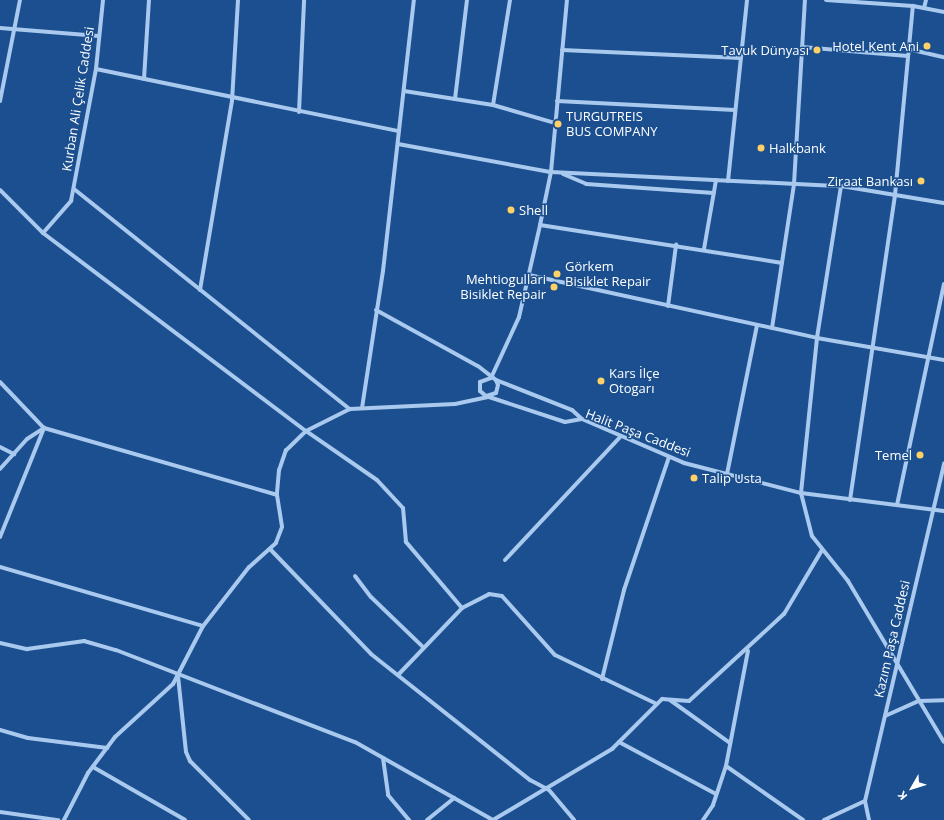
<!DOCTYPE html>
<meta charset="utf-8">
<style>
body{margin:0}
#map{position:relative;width:944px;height:820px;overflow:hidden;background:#1b4f8f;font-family:"Open Sans",sans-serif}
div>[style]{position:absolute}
.street>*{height:4px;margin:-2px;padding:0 2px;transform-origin:2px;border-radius:2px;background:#a9c9ee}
.dots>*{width:11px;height:11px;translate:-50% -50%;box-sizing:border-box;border:2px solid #1b4f8f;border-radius:50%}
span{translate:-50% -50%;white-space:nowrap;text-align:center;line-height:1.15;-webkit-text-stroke:3px #1b4f8f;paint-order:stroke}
.poi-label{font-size:13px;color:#fff}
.right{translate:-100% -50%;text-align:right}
.left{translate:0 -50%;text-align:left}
.street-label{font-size:13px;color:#fff}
.north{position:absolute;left:892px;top:768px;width:40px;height:40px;-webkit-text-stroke:3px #1b4f8f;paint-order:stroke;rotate:231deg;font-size:11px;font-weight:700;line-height:16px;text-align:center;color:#fff}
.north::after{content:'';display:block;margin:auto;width:14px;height:18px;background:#fff;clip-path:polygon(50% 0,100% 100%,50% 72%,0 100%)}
</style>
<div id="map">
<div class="street">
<i style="left:826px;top:0;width:87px;rotate:3.9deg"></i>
<i style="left:913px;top:6px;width:32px;rotate:11deg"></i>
<i style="left:924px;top:8px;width:8px;rotate:-76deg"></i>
<i style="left:0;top:28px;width:99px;rotate:4.6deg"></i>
<i style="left:802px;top:47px;width:106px;rotate:4.9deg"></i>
<i style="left:908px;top:49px;width:37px;rotate:13deg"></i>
<i style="left:562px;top:50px;width:179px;rotate:2.6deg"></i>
<i style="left:96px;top:69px;width:309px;rotate:11.6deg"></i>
<i style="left:144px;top:79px;width:79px;rotate:-86.4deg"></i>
<i style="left:404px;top:91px;width:90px;rotate:8.9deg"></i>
<i style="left:493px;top:105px;width:65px;rotate:16.2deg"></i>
<i style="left:455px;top:99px;width:100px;rotate:-83.1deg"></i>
<i style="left:0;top:101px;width:103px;rotate:-78.8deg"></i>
<i style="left:557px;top:101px;width:178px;rotate:2.9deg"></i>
<i style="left:493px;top:105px;width:106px;rotate:-80.8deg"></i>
<i style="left:299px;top:112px;width:112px;rotate:-87.4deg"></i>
<i style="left:398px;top:144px;width:156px;rotate:10.4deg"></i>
<i style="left:551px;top:172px;width:290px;rotate:2.8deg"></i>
<i style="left:841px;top:186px;width:104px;rotate:9.4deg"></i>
<i style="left:563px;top:174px;width:25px;rotate:23deg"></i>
<i style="left:586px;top:184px;width:128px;rotate:4deg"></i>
<i style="left:728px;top:181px;width:182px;rotate:-84deg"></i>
<i style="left:841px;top:186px;width:154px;rotate:99deg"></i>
<i style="left:817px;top:338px;width:156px;rotate:95.9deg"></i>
<i style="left:801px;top:493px;width:44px;rotate:75.7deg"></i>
<i style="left:812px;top:536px;width:58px;rotate:51.3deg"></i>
<i style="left:848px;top:581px;width:187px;rotate:59.2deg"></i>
<i style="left:74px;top:189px;width:353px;rotate:38.6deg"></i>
<i style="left:0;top:190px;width:61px;rotate:45deg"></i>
<i style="left:43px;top:233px;width:329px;rotate:37deg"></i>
<i style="left:306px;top:431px;width:28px;rotate:136deg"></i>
<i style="left:286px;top:450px;width:21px;rotate:109deg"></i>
<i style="left:279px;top:470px;width:25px;rotate:95deg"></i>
<i style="left:277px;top:495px;width:32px;rotate:81deg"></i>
<i style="left:282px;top:527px;width:17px;rotate:111deg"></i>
<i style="left:276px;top:543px;width:36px;rotate:138deg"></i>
<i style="left:249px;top:567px;width:75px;rotate:127.9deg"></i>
<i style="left:203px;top:626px;width:65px;rotate:117.3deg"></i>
<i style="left:173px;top:684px;width:79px;rotate:137.6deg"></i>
<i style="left:115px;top:737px;width:45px;rotate:126.9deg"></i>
<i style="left:88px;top:773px;width:53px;rotate:117.1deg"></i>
<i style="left:540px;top:225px;width:245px;rotate:8.9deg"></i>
<i style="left:43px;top:233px;width:43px;rotate:-48.8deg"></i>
<i style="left:71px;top:201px;width:134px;rotate:-79.3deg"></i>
<i style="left:96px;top:69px;width:69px;rotate:-84.2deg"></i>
<i style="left:704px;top:249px;width:70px;rotate:-80.1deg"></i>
<i style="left:529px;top:275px;width:295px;rotate:12.3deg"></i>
<i style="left:817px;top:338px;width:129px;rotate:9.8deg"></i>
<i style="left:200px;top:290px;width:192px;rotate:-80.4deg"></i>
<i style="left:232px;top:101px;width:101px;rotate:-86.6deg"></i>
<i style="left:668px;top:306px;width:62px;rotate:-82.5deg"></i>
<i style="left:376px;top:310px;width:116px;rotate:28.8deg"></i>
<i style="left:478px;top:366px;width:23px;rotate:38deg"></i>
<i style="left:496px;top:380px;width:5px;rotate:68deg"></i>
<i style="left:498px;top:385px;width:8px;rotate:104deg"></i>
<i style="left:496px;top:393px;width:10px;rotate:163deg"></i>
<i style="left:486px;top:396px;width:8px;rotate:-140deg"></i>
<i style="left:480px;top:391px;width:9px;rotate:-90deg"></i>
<i style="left:480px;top:382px;width:12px;rotate:-20deg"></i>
<i style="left:772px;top:328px;width:146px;rotate:-81.3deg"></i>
<i style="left:794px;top:184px;width:184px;rotate:-86.6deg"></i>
<i style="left:491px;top:378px;width:67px;rotate:-65.3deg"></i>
<i style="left:519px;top:317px;width:94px;rotate:-77.1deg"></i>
<i style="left:540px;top:225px;width:54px;rotate:-78.3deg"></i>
<i style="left:551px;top:172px;width:173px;rotate:-84.7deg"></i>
<i style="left:496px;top:380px;width:82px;rotate:21.5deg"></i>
<i style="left:572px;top:410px;width:13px;rotate:42deg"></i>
<i style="left:0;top:382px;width:64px;rotate:46.3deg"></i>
<i style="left:44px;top:428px;width:242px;rotate:16deg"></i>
<i style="left:362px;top:408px;width:139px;rotate:-81.3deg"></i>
<i style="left:383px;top:271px;width:273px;rotate:-83.5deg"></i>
<i style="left:0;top:447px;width:16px;rotate:27deg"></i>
<i style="left:0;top:469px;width:40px;rotate:-48deg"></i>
<i style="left:27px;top:439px;width:20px;rotate:-33deg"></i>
<i style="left:727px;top:474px;width:152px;rotate:-78.6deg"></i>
<i style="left:850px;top:500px;width:308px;rotate:-81.6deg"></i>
<i style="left:895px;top:195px;width:190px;rotate:-84.6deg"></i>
<i style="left:897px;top:505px;width:226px;rotate:-78deg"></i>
<i style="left:0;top:537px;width:118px;rotate:-68deg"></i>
<i style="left:270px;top:549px;width:146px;rotate:46.1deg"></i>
<i style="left:371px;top:654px;width:203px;rotate:38.4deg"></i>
<i style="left:530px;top:780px;width:21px;rotate:28deg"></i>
<i style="left:549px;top:790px;width:39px;rotate:50deg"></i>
<i style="left:505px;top:560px;width:168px;rotate:-46.9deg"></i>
<i style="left:0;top:567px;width:211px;rotate:16.2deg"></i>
<i style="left:355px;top:576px;width:26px;rotate:53deg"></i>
<i style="left:371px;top:597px;width:72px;rotate:43.9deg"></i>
<i style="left:462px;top:608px;width:87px;rotate:-130.3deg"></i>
<i style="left:406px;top:542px;width:34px;rotate:-95deg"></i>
<i style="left:403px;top:508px;width:38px;rotate:-133deg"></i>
<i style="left:377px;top:480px;width:86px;rotate:-145.4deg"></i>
<i style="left:306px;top:431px;width:49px;rotate:-26.6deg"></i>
<i style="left:350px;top:409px;width:105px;rotate:-2.7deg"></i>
<i style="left:455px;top:404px;width:35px;rotate:-12deg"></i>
<i style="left:489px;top:397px;width:80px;rotate:18.2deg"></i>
<i style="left:565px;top:422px;width:17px;rotate:-10deg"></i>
<i style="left:582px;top:419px;width:111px;rotate:23.3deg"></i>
<i style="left:684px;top:463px;width:121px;rotate:14.4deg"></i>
<i style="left:801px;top:493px;width:144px;rotate:7.2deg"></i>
<i style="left:0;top:643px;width:28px;rotate:13deg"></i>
<i style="left:27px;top:649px;width:58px;rotate:-8deg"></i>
<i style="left:84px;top:641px;width:33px;rotate:16deg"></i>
<i style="left:116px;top:650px;width:256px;rotate:21.1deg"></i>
<i style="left:355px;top:742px;width:159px;rotate:29.5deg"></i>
<i style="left:493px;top:820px;width:139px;rotate:-30.8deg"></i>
<i style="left:612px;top:749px;width:71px;rotate:-45deg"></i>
<i style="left:662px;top:699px;width:27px;rotate:4deg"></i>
<i style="left:689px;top:701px;width:129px;rotate:-42.5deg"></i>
<i style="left:784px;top:614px;width:74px;rotate:-59.3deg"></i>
<i style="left:398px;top:675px;width:93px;rotate:-46.3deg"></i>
<i style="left:462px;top:608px;width:30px;rotate:-27deg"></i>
<i style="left:489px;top:594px;width:13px;rotate:9deg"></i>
<i style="left:502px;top:596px;width:79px;rotate:48.1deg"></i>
<i style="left:555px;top:655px;width:113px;rotate:25.7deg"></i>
<i style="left:178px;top:676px;width:76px;rotate:84deg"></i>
<i style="left:186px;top:752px;width:10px;rotate:66deg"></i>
<i style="left:190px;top:761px;width:83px;rotate:45deg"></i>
<i style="left:602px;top:679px;width:92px;rotate:-76.1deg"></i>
<i style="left:624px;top:590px;width:140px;rotate:-71.3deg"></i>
<i style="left:670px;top:700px;width:74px;rotate:35.6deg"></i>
<i style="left:885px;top:716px;width:37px;rotate:-24deg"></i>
<i style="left:919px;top:701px;width:25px;rotate:-2deg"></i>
<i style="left:0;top:730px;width:29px;rotate:16deg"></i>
<i style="left:28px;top:738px;width:80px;rotate:7.2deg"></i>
<i style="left:619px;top:742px;width:110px;rotate:28.2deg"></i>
<i style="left:383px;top:758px;width:37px;rotate:82deg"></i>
<i style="left:388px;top:795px;width:33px;rotate:50deg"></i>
<i style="left:726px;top:766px;width:94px;rotate:35deg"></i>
<i style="left:93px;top:767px;width:106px;rotate:29.9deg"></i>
<i style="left:0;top:812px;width:59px;rotate:7.9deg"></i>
<i style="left:427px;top:820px;width:35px;rotate:-39deg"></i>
<i style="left:703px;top:820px;width:18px;rotate:-56deg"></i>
<i style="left:713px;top:805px;width:41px;rotate:-71.6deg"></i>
<i style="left:726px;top:766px;width:117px;rotate:-79.2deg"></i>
<i style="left:824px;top:820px;width:45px;rotate:-24.9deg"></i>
<i style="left:869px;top:820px;width:19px;rotate:-102deg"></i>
<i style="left:865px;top:801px;width:347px;rotate:-76.8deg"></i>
</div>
<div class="dots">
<i style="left:927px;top:46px;background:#ffd166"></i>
<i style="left:817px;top:50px;background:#ffd166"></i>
<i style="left:558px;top:124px;background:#ffd166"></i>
<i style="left:761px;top:148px;background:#ffd166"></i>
<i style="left:921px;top:181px;background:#ffd166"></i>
<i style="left:511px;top:210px;background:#ffd166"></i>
<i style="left:557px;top:274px;background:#ffd166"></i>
<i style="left:554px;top:287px;background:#ffd166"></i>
<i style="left:601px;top:381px;background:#ffd166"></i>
<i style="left:920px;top:455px;background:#ffd166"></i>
<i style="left:694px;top:478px;background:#ffd166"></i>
</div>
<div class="poi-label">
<span class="right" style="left:919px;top:46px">Hotel Kent Ani</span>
<span class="right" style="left:809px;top:50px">Tavuk Dünyası</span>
<span class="left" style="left:566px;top:124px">TURGUTREIS<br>BUS COMPANY</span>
<span class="left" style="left:769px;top:148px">Halkbank</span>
<span class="right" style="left:913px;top:181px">Ziraat Bankası</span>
<span class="left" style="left:519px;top:210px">Shell</span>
<span class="left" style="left:565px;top:274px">Görkem<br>Bisiklet Repair</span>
<span class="right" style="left:546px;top:287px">Mehtiogullari<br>Bisiklet Repair</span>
<span class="left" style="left:609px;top:381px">Kars İlçe<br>Otogarı</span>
<span class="right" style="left:912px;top:455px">Temel</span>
<span class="left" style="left:702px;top:478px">Talip Usta</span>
</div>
<div class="street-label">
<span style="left:78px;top:99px;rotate:-81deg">Kurban Ali Çelik Caddesi</span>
<span style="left:638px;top:433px;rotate:21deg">Halit Paşa Caddesi</span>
<span style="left:892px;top:639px;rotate:-77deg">Kazım Paşa Caddesi</span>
</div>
<div class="north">K</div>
</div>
